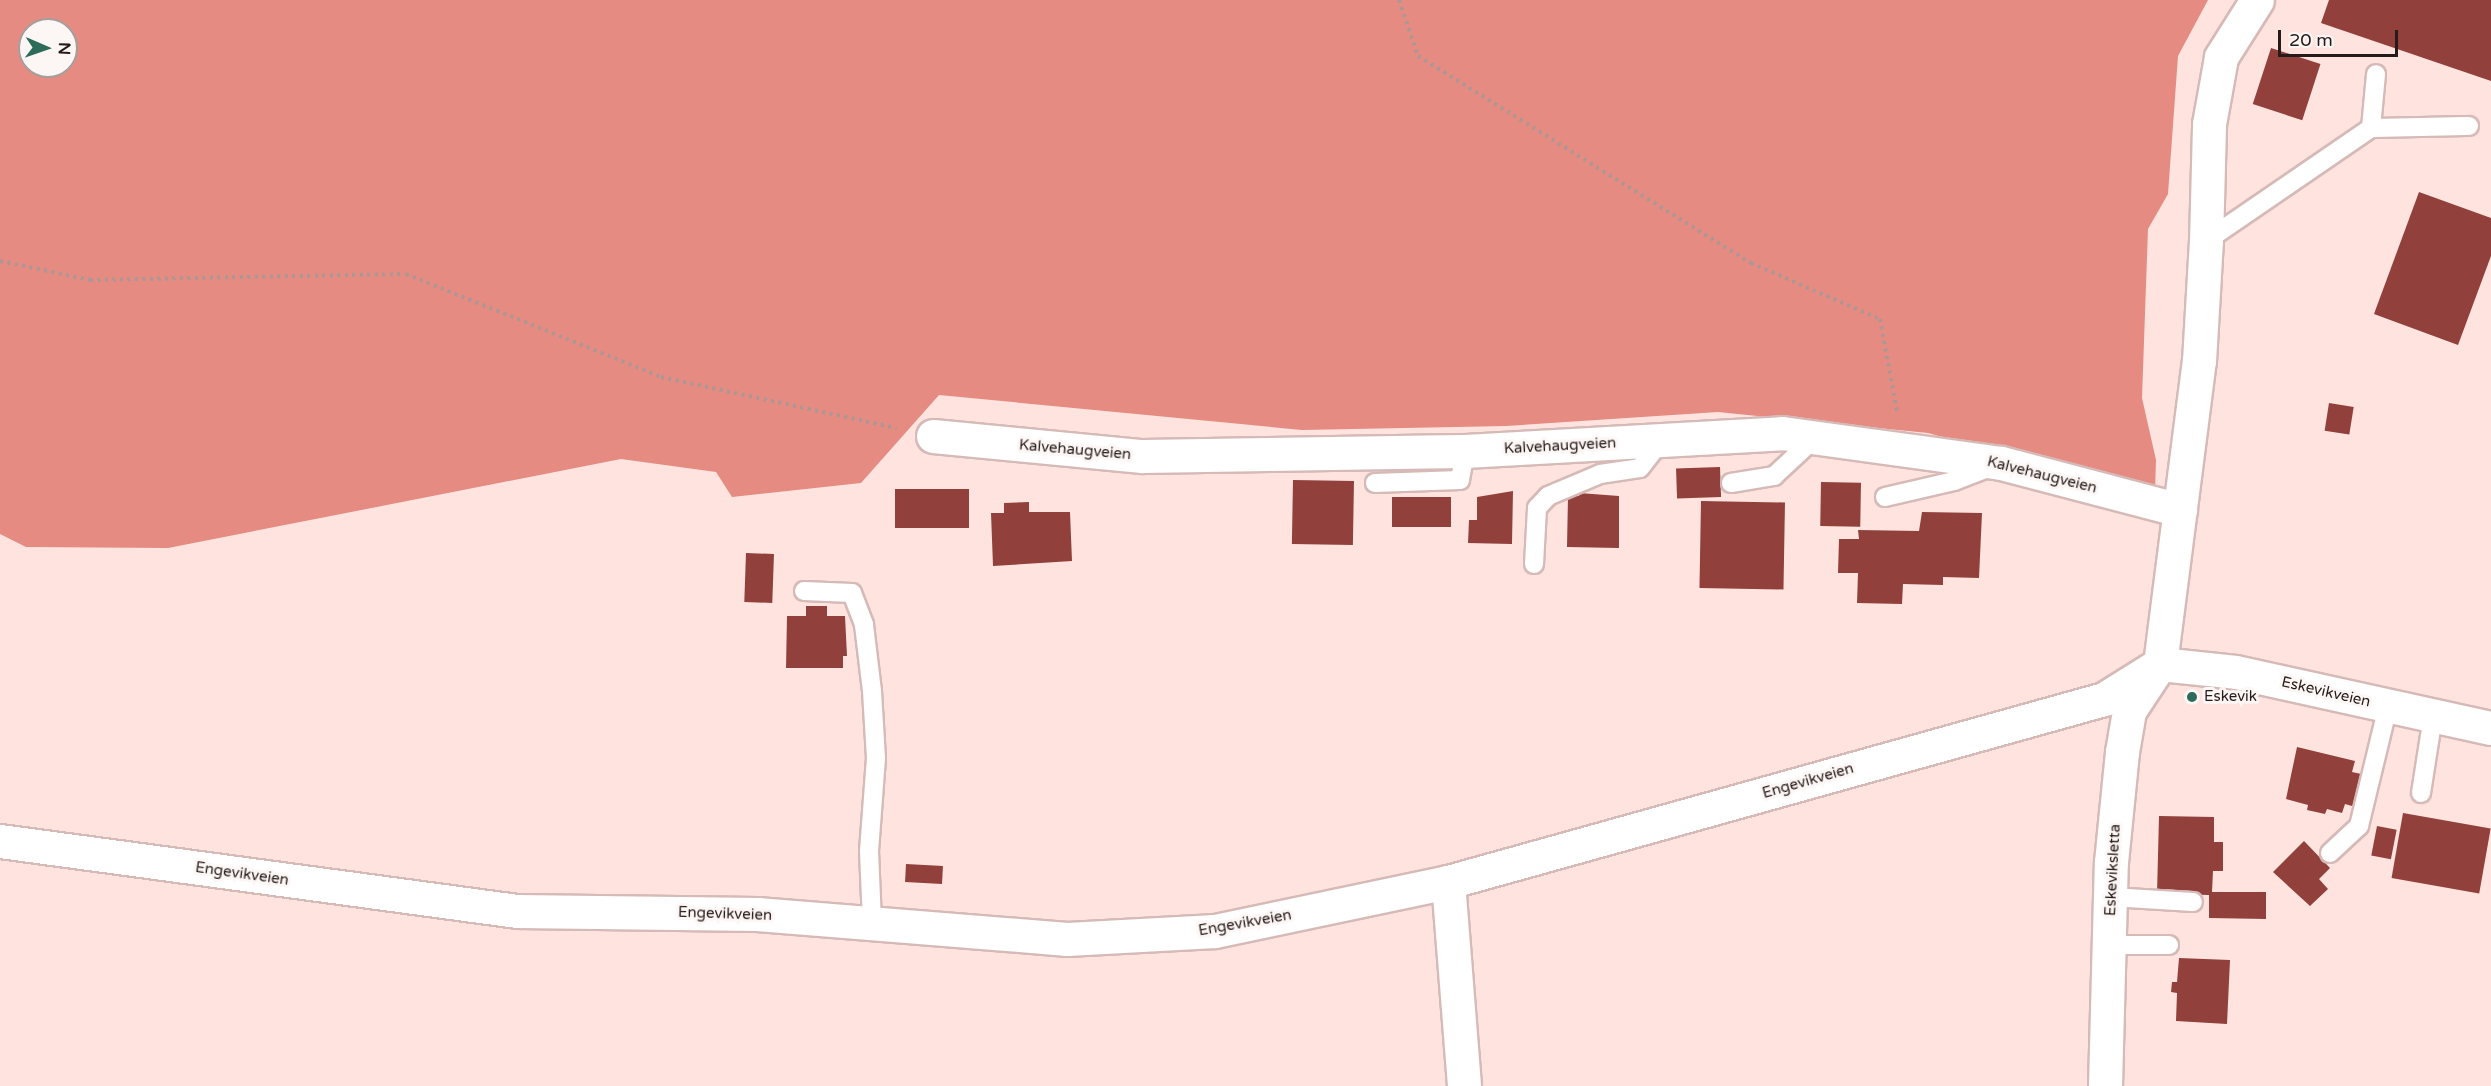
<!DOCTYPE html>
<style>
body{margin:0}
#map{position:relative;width:2491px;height:1086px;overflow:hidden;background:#ffe3df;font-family:"Varela Round",sans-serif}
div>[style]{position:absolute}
.forest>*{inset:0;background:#e58b82}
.building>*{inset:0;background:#91403b;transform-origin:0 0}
.path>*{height:4px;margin-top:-2px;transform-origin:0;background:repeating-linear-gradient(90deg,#ac9794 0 3px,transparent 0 7.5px)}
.roads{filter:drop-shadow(2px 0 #d5bab7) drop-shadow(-2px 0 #d5bab7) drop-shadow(0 2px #d5bab7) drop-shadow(0 -2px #d5bab7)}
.lane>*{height:18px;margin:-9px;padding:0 9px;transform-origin:9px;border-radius:9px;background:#fff}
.street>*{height:33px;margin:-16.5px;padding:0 16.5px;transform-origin:16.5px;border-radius:16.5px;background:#fff}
.dots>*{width:16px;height:16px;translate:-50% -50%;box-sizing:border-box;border:3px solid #fcf6f5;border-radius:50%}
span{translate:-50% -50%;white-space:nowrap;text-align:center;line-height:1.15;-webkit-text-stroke:6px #fcf6f5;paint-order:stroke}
.street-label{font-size:15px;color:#251b1a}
.poi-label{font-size:15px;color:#251b1a}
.left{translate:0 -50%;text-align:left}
.north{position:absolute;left:18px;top:18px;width:60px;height:60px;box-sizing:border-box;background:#fcf6f5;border:2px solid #a69e9d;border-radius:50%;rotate:92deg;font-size:16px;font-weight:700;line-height:24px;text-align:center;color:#251b1a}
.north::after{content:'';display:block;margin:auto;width:21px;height:27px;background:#2d6c59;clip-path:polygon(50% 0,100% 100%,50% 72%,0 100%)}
.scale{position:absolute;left:2278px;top:30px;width:120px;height:27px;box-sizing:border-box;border:3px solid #251b1a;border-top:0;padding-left:8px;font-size:18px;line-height:21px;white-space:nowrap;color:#251b1a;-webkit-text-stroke:4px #fcf6f5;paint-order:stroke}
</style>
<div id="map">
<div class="forest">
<i style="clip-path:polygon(evenodd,0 0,2208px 0,2178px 56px,2168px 194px,2148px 229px,2142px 398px,2156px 460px,2155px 491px,2035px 463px,1928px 433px,1718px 412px,1506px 426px,1302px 430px,939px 395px,861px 483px,732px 497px,716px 472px,621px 459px,168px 548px,26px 547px,0 534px,0 0,30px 30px,66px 30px,66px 66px,30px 66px,30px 30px)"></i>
</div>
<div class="building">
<i style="clip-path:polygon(2329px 0,2491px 0,2491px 81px,2321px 23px)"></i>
<i style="left:2271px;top:48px;width:52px;height:59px;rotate:18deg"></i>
<i style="clip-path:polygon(2419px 192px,2491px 218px,2491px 256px,2458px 345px,2374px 314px)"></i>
<i style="left:2329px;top:403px;width:25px;height:28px;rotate:9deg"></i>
<i style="left:1720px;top:467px;width:30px;height:44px;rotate:88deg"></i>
<i style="left:1293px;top:480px;width:61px;height:64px;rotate:1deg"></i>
<i style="left:1821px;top:482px;width:40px;height:44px;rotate:1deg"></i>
<i style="left:969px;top:489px;width:39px;height:74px;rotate:90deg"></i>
<i style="clip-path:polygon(1513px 491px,1512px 544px,1468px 543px,1469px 520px,1477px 520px,1477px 497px)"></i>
<i style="clip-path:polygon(1579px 493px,1619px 496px,1619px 548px,1567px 547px,1568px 496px,1579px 496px)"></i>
<i style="left:1392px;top:497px;width:59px;height:30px"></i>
<i style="left:1701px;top:501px;width:84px;height:87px;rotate:1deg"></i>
<i style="clip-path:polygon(1029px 502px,1029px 512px,1070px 512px,1072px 561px,993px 566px,991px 513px,1004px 513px,1004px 503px)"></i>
<i style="clip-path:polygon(1922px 512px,1982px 513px,1979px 578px,1943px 577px,1943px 585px,1903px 584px,1902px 604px,1857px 603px,1858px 573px,1838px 573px,1839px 539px,1859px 539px,1858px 530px,1919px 531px)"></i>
<i style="left:746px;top:553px;width:28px;height:49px;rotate:2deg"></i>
<i style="clip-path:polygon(806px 606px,827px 606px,827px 616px,845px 616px,847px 656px,843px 656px,843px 668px,786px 668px,787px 616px,806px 616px)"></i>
<i style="clip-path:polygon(2297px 747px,2355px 761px,2352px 772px,2366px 775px,2359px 808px,2345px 804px,2342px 813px,2327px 809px,2325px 814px,2307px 810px,2308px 805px,2286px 799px)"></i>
<i style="left:2403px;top:813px;width:89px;height:66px;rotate:10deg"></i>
<i style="clip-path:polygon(2159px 816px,2214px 817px,2214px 842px,2223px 842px,2223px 871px,2213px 871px,2212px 892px,2266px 892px,2266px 919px,2209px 918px,2209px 895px,2157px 894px)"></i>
<i style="left:2377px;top:826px;width:20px;height:30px;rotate:11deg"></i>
<i style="clip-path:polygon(2304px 841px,2330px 868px,2319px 879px,2328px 889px,2310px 906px,2273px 872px)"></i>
<i style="left:906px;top:864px;width:37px;height:18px;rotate:3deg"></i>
<i style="clip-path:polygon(2179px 958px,2230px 960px,2227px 1024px,2176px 1021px,2177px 993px,2171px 992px,2172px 982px,2177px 982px)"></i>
</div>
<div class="path">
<i style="left:1399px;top:0;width:59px;rotate:71.3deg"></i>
<i style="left:1418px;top:56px;width:392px;rotate:31.9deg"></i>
<i style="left:1751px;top:263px;width:141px;rotate:23.5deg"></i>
<i style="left:1880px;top:319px;width:95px;rotate:79.6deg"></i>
<i style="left:0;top:261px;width:92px;rotate:11.9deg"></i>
<i style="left:90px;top:280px;width:316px;rotate:-1.1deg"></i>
<i style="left:406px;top:274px;width:275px;rotate:22deg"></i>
<i style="left:661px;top:377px;width:241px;rotate:12.2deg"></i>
</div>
<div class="roads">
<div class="lane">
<i style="left:2371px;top:128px;width:98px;rotate:-1.2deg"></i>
<i style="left:2206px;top:241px;width:200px;rotate:-34.4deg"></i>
<i style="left:2371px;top:128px;width:54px;rotate:-84.7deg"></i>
<i style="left:1375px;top:483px;width:85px;rotate:-2deg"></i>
<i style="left:1460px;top:480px;width:29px;rotate:-80deg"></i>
<i style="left:1731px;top:483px;width:44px;rotate:-9.2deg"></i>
<i style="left:1774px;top:476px;width:57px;rotate:-42.9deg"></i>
<i style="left:1885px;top:497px;width:71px;rotate:-13.1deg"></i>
<i style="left:1954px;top:481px;width:40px;rotate:-21deg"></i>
<i style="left:1534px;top:564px;width:56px;rotate:-86.9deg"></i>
<i style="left:1537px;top:508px;width:16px;rotate:-47deg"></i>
<i style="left:1548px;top:496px;width:56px;rotate:-22.9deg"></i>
<i style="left:1600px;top:474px;width:40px;rotate:-8.5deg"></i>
<i style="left:1640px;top:468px;width:33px;rotate:-52deg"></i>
<i style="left:804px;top:591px;width:48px;rotate:2.4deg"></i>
<i style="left:852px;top:593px;width:34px;rotate:69deg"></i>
<i style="left:864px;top:625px;width:66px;rotate:83.1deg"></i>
<i style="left:872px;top:691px;width:67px;rotate:86.6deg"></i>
<i style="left:876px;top:758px;width:93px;rotate:94.3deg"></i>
<i style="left:869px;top:851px;width:72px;rotate:87.6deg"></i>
<i style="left:2421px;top:793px;width:78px;rotate:-81.1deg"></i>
<i style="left:2330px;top:853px;width:40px;rotate:-43deg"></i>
<i style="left:2359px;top:826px;width:123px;rotate:-76.4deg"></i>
<i style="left:2111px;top:897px;width:82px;rotate:3.5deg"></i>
<i style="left:2109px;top:945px;width:60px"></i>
</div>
<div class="street">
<i style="left:933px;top:436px;width:210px;rotate:5.5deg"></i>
<i style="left:1142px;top:456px;width:323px;rotate:-0.9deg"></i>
<i style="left:1465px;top:451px;width:318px;rotate:-3.2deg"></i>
<i style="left:1782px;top:433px;width:221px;rotate:7.8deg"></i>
<i style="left:2001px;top:463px;width:185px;rotate:14.7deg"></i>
<i style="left:2160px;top:664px;width:76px;rotate:6deg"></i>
<i style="left:2236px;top:672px;width:261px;rotate:12.4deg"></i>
<i style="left:0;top:841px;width:522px;rotate:7.71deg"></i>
<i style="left:517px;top:911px;width:240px;rotate:0.7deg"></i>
<i style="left:757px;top:914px;width:311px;rotate:4.6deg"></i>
<i style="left:1067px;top:939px;width:148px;rotate:-3.1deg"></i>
<i style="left:1215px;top:931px;width:238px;rotate:-11.9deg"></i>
<i style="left:1448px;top:882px;width:681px;rotate:-15.59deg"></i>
<i style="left:2104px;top:699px;width:66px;rotate:-32deg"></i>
<i style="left:1448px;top:882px;width:205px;rotate:85.5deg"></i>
<i style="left:2105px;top:1086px;width:224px;rotate:-88.5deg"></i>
<i style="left:2111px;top:862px;width:111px;rotate:-84.3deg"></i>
<i style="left:2122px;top:752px;width:42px;rotate:-80.3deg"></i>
<i style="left:2129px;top:711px;width:56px;rotate:-56.6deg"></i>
<i style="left:2160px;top:664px;width:305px;rotate:-82.7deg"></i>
<i style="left:2199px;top:361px;width:120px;rotate:-86.7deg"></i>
<i style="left:2206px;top:241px;width:117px;rotate:-88.5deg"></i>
<i style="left:2209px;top:124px;width:68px;rotate:-79.8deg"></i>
<i style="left:2221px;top:57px;width:67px;rotate:-57.7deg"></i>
</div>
</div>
<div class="dots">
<i style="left:2192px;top:697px;background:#2d6c59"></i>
</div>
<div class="street-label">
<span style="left:1560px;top:446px;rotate:-3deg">Kalvehaugveien</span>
<span style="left:1075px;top:450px;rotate:5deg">Kalvehaugveien</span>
<span style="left:2042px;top:475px;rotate:14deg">Kalvehaugveien</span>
<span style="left:2326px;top:692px;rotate:13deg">Eskevikveien</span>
<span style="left:1808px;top:781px;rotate:-16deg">Engevikveien</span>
<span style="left:2113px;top:870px;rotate:-87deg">Eskeviksletta</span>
<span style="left:242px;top:874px;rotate:8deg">Engevikveien</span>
<span style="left:725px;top:914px;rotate:2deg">Engevikveien</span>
<span style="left:1245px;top:923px;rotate:-10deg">Engevikveien</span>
</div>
<div class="poi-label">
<span class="left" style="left:2204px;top:697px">Eskevik</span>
</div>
<div class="north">N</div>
<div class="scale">20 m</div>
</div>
